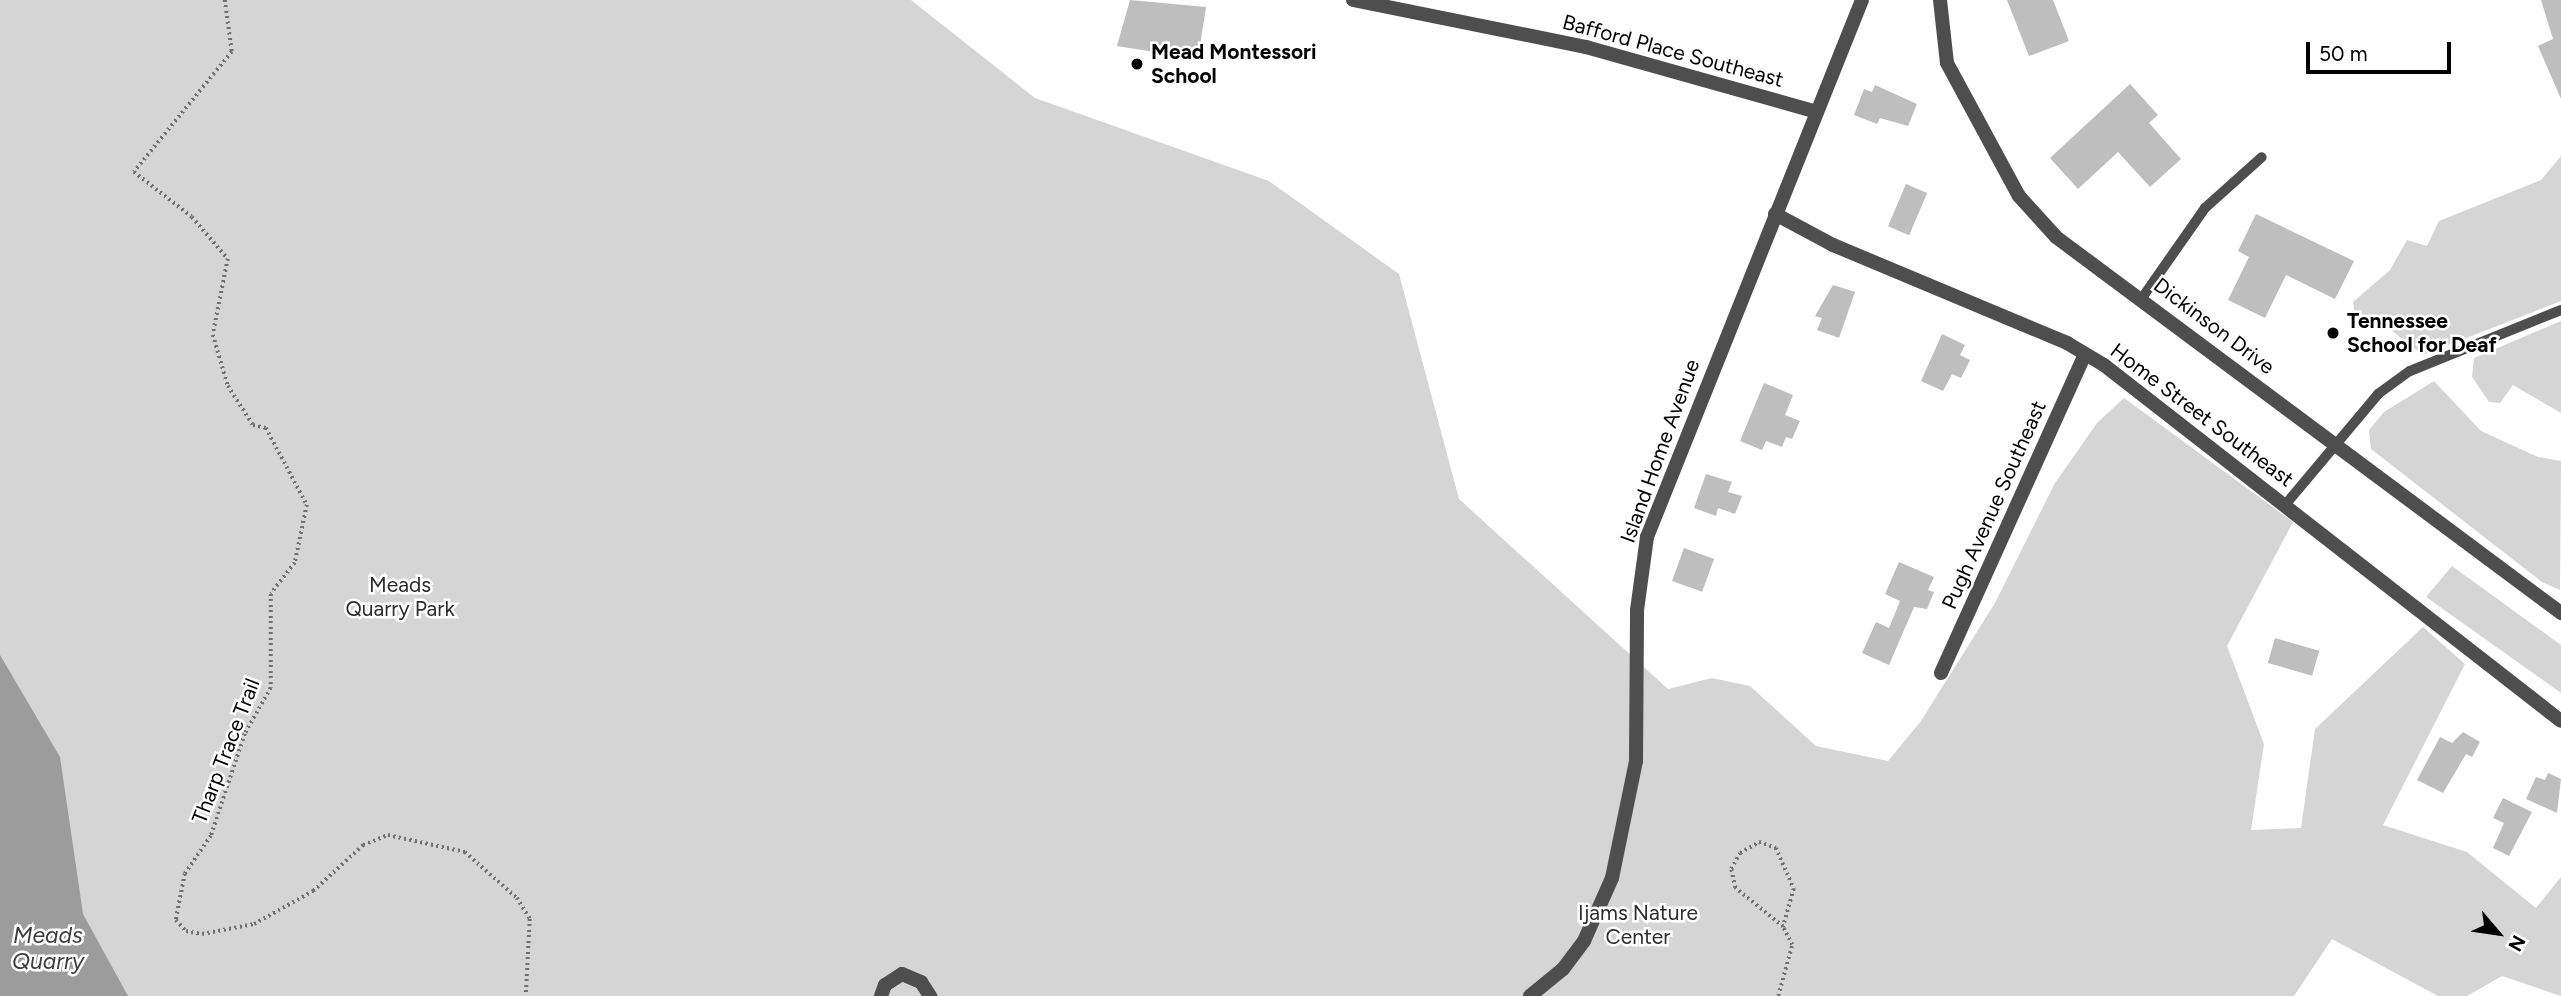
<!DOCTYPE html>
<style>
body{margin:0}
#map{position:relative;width:2561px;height:996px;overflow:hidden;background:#fff;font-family:Figtree,sans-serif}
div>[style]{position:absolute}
.green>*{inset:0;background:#d5d5d5}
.water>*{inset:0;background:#9c9c9c}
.building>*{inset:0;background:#bebebe;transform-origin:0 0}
.path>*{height:3.5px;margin-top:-1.75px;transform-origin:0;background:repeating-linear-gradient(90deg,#707070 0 2px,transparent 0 5.5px)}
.service>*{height:10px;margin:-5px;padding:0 5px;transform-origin:5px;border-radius:5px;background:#4e4e4e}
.minor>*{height:14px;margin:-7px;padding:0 7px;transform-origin:7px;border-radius:7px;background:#4e4e4e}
.tertiary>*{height:14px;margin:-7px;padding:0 7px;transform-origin:7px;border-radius:7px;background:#4e4e4e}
.dots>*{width:19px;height:19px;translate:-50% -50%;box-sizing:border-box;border:4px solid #fff;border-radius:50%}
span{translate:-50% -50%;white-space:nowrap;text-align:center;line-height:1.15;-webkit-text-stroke:5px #fff;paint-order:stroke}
.street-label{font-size:21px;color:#000}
.poi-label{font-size:21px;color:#000;font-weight:700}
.left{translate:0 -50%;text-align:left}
.park-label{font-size:21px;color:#2c2c2c}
.water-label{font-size:23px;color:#3d3d3d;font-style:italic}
.north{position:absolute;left:2463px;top:898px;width:70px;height:70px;-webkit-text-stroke:5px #fff;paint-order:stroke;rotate:119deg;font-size:19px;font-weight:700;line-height:28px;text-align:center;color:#000}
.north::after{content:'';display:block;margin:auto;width:24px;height:32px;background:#000;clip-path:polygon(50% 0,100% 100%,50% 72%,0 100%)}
.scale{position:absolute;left:2306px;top:42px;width:145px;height:32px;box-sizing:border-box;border:4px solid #000;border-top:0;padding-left:9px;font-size:21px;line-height:24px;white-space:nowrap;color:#000;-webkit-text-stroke:5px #fff;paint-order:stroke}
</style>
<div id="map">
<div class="green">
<i style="clip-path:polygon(0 0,911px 0,1035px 98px,1269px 181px,1399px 274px,1459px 499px,1668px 689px,1712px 678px,1750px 686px,1816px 746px,1888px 761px,1921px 721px,1995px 603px,2055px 483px,2097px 423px,2124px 398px,2293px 522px,2227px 646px,2264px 744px,2251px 830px,2301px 828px,2315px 729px,2423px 627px,2465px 664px,2383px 825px,2467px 852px,2536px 908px,2561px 877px,2561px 996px,2502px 976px,2467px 996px,2438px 996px,2332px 939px,2294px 996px,0 996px)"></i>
<i style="clip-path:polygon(2561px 156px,2561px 301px,2423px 355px,2387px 327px,2357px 327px,2353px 302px,2390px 270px,2407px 240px,2427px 246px,2439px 221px,2541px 180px)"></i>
<i style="clip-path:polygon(2561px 321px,2561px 413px,2513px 385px,2500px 403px,2489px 402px,2472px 377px,2474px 358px)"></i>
<i style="clip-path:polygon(2434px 381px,2481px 431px,2538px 457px,2561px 461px,2560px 590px,2542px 582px,2371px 449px,2369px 430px,2384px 412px)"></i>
<i style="clip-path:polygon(2452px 566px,2561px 645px,2561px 693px,2426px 597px)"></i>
</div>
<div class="water">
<i style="clip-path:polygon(0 655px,60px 757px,83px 914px,128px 996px,0 996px)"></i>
</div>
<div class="building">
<i style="clip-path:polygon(1130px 0,1206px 7px,1198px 59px,1117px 46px)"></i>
<i style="clip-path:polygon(2007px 0,2053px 0,2069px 41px,2029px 56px)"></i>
<i style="clip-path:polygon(2541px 0,2561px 0,2561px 99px,2538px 46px,2553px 39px)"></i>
<i style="clip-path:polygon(2130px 84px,2158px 115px,2149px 123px,2181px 159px,2150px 187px,2118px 152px,2078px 189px,2050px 158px)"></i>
<i style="clip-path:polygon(1875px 85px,1917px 104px,1908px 126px,1880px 118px,1877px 124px,1854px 115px,1864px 89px,1872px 92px)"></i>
<i style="left:1906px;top:184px;width:23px;height:46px;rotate:23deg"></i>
<i style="clip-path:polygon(2256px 214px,2354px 261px,2335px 299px,2286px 275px,2265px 318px,2228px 300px,2249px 257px,2238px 251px)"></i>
<i style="clip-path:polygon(1833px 285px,1855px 292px,1839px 338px,1817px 330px,1822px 318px,1815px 316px)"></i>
<i style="clip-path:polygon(1942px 334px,1965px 345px,1960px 355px,1970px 360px,1961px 378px,1952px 374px,1943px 391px,1921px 381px)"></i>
<i style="clip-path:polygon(1764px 383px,1793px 395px,1785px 415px,1800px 421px,1792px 439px,1786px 437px,1782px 447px,1766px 441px,1762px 450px,1740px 441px)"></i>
<i style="clip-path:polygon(1706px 474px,1732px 482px,1728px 492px,1742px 496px,1735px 514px,1718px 508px,1716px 516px,1694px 508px)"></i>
<i style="left:1684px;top:548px;width:32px;height:35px;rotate:20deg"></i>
<i style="clip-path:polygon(1899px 562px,1934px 577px,1928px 590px,1934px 592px,1927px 609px,1914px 607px,1889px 665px,1862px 653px,1876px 622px,1889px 628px,1900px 601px,1885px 594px)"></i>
<i style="left:2275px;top:638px;width:46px;height:26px;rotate:16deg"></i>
<i style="clip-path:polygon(2463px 732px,2480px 742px,2472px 757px,2466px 754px,2443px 793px,2417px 780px,2440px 737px,2452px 743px)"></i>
<i style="clip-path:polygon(2548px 773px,2561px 779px,2557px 813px,2526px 799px,2536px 777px,2545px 780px)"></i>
<i style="clip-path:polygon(2503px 798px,2532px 812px,2509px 856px,2493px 848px,2504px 823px,2493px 818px)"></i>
</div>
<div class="path">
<i style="left:225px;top:0;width:52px;rotate:82.3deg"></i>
<i style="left:232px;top:52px;width:155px;rotate:129.2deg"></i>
<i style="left:134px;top:172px;width:73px;rotate:37.8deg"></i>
<i style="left:192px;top:217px;width:55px;rotate:49.4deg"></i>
<i style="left:228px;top:259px;width:77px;rotate:101.2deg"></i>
<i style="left:213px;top:335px;width:53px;rotate:73.6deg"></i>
<i style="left:228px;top:386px;width:46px;rotate:57.3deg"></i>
<i style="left:253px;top:425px;width:13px;rotate:13deg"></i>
<i style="left:266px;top:428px;width:87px;rotate:62deg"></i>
<i style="left:307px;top:505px;width:59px;rotate:101.7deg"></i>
<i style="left:295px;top:563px;width:39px;rotate:128deg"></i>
<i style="left:271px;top:594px;width:94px;rotate:90deg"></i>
<i style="left:271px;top:688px;width:53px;rotate:119.5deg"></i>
<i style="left:245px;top:734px;width:108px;rotate:108.4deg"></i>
<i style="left:211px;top:836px;width:46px;rotate:124.4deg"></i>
<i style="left:185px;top:874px;width:47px;rotate:101.1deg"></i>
<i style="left:176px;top:920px;width:15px;rotate:48deg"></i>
<i style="left:186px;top:931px;width:16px;rotate:11deg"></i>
<i style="left:202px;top:934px;width:53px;rotate:-10.9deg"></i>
<i style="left:254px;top:924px;width:68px;rotate:-29.2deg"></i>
<i style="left:313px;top:891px;width:68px;rotate:-42.6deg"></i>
<i style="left:363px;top:845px;width:27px;rotate:-22deg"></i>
<i style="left:388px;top:835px;width:79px;rotate:12.4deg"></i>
<i style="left:465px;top:852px;width:69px;rotate:41.5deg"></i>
<i style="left:517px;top:898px;width:25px;rotate:58deg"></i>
<i style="left:530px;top:919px;width:77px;rotate:93deg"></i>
<i style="left:1778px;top:996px;width:53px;rotate:-74.6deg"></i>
<i style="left:1792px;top:945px;width:20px;rotate:-117deg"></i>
<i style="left:1783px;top:927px;width:62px;rotate:-140.9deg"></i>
<i style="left:1735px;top:888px;width:19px;rotate:-102deg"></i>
<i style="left:1731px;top:869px;width:18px;rotate:-61deg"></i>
<i style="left:1740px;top:853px;width:22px;rotate:-30deg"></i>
<i style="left:1759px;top:842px;width:18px;rotate:19deg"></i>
<i style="left:1776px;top:848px;width:45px;rotate:66.3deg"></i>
<i style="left:1794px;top:889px;width:40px;rotate:106deg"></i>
</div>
<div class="service">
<i style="left:2142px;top:298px;width:110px;rotate:-55deg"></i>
<i style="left:2205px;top:208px;width:76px;rotate:-41.8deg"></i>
<i style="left:2285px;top:505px;width:145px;rotate:-50deg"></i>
<i style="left:2378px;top:394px;width:39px;rotate:-36deg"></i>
<i style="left:2410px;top:371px;width:163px;rotate:-22deg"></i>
</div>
<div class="minor">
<i style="left:1353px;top:0;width:238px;rotate:11.4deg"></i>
<i style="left:1586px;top:47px;width:240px;rotate:15.7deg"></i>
<i style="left:1940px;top:0;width:63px;rotate:83.7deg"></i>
<i style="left:1947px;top:63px;width:151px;rotate:61.6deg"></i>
<i style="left:2019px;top:196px;width:55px;rotate:47.9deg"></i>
<i style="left:2056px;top:237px;width:630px;rotate:36.67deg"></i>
<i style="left:1775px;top:214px;width:66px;rotate:28.1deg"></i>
<i style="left:1833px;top:245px;width:254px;rotate:22.7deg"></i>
<i style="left:2067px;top:343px;width:43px;rotate:30.7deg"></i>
<i style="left:2104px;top:365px;width:579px;rotate:37.92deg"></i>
<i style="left:1941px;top:673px;width:350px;rotate:-65.7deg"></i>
<i style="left:881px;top:996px;width:12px;rotate:-70deg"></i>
<i style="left:885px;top:985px;width:20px;rotate:-33deg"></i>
<i style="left:902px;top:974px;width:21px;rotate:23deg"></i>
<i style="left:921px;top:982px;width:17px;rotate:57deg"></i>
</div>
<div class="tertiary">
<i style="left:1530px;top:996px;width:43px;rotate:-39.3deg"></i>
<i style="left:1563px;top:969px;width:35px;rotate:-53deg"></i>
<i style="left:1584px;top:941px;width:69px;rotate:-66deg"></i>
<i style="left:1612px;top:878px;width:119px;rotate:-78.4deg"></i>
<i style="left:1636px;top:761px;width:151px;rotate:-89.6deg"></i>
<i style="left:1637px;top:610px;width:74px;rotate:-82.2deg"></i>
<i style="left:1647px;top:537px;width:578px;rotate:-68.18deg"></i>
</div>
<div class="dots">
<i style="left:1137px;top:64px;background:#000"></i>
<i style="left:2333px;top:333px;background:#000"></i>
</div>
<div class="street-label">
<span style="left:1673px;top:51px;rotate:15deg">Bafford Place Southeast</span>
<span style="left:2214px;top:326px;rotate:37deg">Dickinson Drive</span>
<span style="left:2202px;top:415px;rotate:37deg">Home Street Southeast</span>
<span style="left:1660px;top:451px;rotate:-70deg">Island Home Avenue</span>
<span style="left:1994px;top:505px;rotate:-66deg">Pugh Avenue Southeast</span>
<span style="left:226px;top:751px;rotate:-69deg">Tharp Trace Trail</span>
</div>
<div class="poi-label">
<span class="left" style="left:1151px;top:64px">Mead Montessori<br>School</span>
<span class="left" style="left:2347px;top:333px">Tennessee<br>School for Deaf</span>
</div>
<div class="park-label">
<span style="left:400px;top:597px">Meads<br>Quarry Park</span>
<span style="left:1638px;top:925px">Ijams Nature<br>Center</span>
</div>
<div class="water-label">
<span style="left:48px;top:948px">Meads<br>Quarry</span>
</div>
<div class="north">N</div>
<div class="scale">50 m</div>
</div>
